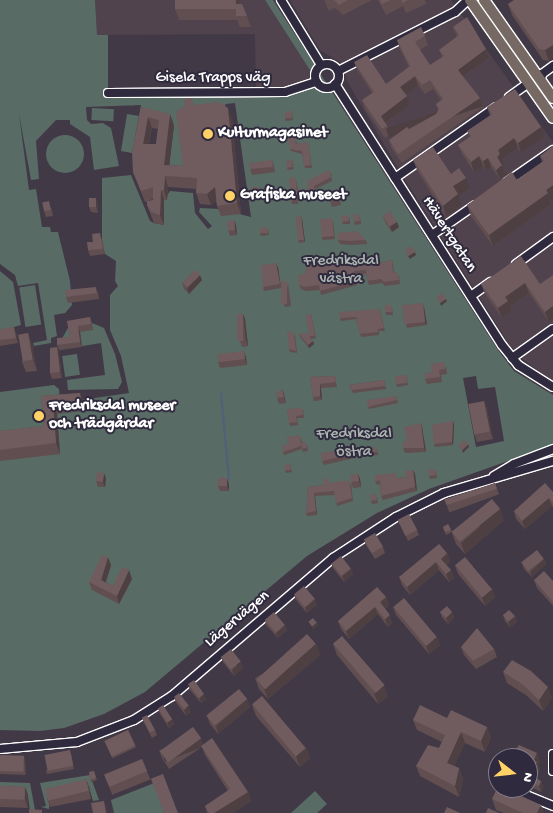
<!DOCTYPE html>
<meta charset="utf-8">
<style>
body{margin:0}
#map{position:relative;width:553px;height:813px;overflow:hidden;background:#423947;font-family:"Gochi Hand",sans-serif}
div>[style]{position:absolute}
.built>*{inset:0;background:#50434e}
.green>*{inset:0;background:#586b65;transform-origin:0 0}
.round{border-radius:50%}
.stream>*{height:2px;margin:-1px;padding:0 1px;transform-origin:1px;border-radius:1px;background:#525f7b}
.roads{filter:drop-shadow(1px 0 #fff) drop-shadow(-1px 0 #fff) drop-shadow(0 1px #fff) drop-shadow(0 -1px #fff)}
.minor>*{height:8px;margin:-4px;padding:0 4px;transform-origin:4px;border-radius:4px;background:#2f2a3d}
.minor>.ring{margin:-4px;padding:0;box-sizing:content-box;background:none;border:8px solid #2f2a3d;border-radius:50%}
.major>*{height:10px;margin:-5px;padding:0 5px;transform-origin:5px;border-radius:5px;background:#766964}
.wall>*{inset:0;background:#604e51;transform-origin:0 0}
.shaded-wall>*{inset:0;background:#4e4042;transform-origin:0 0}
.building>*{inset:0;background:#705b5e;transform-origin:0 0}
.dots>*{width:14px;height:14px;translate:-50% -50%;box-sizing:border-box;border:2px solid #2f2a3d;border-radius:50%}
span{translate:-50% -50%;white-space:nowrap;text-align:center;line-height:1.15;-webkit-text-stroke:4px #2f2a3d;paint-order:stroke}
.street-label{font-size:16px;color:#fff}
.poi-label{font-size:16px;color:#fff;font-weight:700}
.left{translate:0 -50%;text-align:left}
.park-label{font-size:16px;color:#acb5b2}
.north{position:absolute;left:488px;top:748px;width:50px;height:50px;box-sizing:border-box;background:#2f2a3d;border:1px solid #827f8b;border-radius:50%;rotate:106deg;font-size:14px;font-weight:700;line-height:20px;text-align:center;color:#fff}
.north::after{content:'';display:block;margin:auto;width:18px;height:22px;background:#ffd166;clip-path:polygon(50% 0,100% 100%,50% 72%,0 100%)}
</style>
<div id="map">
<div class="built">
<i style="clip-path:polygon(95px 0,265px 0,313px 75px,305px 82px,282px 89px,256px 89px,255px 34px,97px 35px)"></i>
<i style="clip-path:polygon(290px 0,451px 0,550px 138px,553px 143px,553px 382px,519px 356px,509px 344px,399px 170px,347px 81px,340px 62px,320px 50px)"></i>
</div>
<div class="green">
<i style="clip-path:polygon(evenodd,0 0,95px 0,97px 35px,108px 35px,108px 90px,282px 89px,305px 82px,313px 75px,265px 0,273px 0,498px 350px,514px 371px,553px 395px,553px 445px,429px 489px,377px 513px,307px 556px,145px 692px,104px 714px,64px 728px,40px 731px,0 730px,0 392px,54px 385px,59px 389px,60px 403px,129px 393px,121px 356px,110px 330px,110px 295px,118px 286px,115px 281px,116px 261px,105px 254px,102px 246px,102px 178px,131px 175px,150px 221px,154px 223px,164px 225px,164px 200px,170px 191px,193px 193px,195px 213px,208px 229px,212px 226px,199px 212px,200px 208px,220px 209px,251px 217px,235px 103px,226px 104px,185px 167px,169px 167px,174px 125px,139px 116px,132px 153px,121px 151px,127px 114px,139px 116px,141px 105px,86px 107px,87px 120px,91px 124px,103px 123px,111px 128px,119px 166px,94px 170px,90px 137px,70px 124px,70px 120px,56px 120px,36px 141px,39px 179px,31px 180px,19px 114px,29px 190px,36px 189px,42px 227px,50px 227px,51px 232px,58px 232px,70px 281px,72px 305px,65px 313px,54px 315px,57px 336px,51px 338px,51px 343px,34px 346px,33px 343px,47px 340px,38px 283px,18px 286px,15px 275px,0 264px,0 0,476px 376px,478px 389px,495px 387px,504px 441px,476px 447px,463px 378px,476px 376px)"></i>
<i style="left:92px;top:108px;width:22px;height:12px;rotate:3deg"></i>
<i class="round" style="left:46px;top:135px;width:38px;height:38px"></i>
<i style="clip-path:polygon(0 271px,13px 282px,21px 325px,0 331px)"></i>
<i style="left:35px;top:285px;width:40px;height:16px;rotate:81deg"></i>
<i style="clip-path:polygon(92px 323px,104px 328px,115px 354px,122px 382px,118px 389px,68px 390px,67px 380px,105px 375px,101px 343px,59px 350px,59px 344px,69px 326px)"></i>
<i style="left:77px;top:354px;width:21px;height:15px;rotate:82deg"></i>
<i style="clip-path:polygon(90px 775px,99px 800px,93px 801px,89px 787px,49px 800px,49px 809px,41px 807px,46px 806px,40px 783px)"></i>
<i style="clip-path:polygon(0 782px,30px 783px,35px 810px,30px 811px,28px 796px,0 795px)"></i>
<i style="clip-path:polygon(157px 782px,164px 813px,114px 813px,111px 800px)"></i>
<i style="clip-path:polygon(315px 791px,327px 804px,317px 813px,291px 813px)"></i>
</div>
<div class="stream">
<i style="left:221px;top:393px;width:87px;rotate:84.7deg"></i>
</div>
<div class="roads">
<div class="minor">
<i style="left:281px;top:0;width:76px;rotate:58.4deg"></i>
<i class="ring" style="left:315px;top:64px;width:16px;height:16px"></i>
<i style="left:338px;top:71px;width:131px;rotate:-26.8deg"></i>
<i style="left:455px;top:12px;width:18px;rotate:-43deg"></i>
<i style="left:541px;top:80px;width:6px;rotate:-81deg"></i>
<i style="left:542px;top:74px;width:14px;rotate:-36deg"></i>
<i style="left:335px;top:84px;width:310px;rotate:57.4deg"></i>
<i style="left:502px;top:345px;width:26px;rotate:51deg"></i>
<i style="left:518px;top:365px;width:41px;rotate:32.2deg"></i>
<i style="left:108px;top:93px;width:177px;rotate:-0.3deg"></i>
<i style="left:285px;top:92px;width:33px;rotate:-18deg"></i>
<i style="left:509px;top:97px;width:24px;rotate:-36deg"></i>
<i style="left:395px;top:178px;width:123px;rotate:-35.1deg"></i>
<i style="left:507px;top:182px;width:56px;rotate:-34.8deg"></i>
<i style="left:432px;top:235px;width:52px;rotate:-34.9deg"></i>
<i style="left:516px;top:264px;width:46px;rotate:-36.1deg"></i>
<i style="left:471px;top:296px;width:24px;rotate:-36deg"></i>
<i style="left:512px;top:358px;width:50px;rotate:-35.3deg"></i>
<i style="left:494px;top:476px;width:23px;rotate:-31deg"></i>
<i style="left:514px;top:464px;width:42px;rotate:-21deg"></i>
<i style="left:0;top:749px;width:77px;rotate:-5.2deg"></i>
<i style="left:77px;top:742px;width:61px;rotate:-21.1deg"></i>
<i style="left:134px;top:720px;width:45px;rotate:-32.3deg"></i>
<i style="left:172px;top:696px;width:212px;rotate:-40.6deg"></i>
<i style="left:333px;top:558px;width:75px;rotate:-33.1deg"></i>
<i style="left:396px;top:517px;width:54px;rotate:-26.6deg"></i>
<i style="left:444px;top:493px;width:114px;rotate:-16.4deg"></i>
<i style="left:553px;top:754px;width:17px;rotate:90deg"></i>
<i style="left:509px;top:788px;width:48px;rotate:22.2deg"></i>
</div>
<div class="major">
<i style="left:470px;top:0;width:144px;rotate:54.9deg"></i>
<i style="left:484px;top:0;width:120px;rotate:54.9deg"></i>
</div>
</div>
<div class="wall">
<i style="clip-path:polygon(175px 0,239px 0,239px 4px,247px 16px,251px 27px,240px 27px,237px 20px,179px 20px,175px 9px)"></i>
<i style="clip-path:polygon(324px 0,372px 0,343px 15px,335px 8px,329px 11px)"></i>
<i style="clip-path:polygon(378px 0,425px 0,426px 4px,406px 13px,403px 6px,386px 15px)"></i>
<i style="clip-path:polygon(553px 0,549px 61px,543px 60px,512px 15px,508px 4px)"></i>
<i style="clip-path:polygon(453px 27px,486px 49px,489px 58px,463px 77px,480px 98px,483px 107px,402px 163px,392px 149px,389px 140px,436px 114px,438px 110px,436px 104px,441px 100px,433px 89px,425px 94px,418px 85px,406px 94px,410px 105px,386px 123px,391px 135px,385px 138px,365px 109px,362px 100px,372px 93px,358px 71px,354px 62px,386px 84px,409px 67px,400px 49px,397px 40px,425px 36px,428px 45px,420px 50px,430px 65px,442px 57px,439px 50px,457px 37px)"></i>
<i style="clip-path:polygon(evenodd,195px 105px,232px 118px,241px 214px,221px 216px,217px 206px,216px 200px,211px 205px,200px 204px,196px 193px,196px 189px,168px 187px,167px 200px,164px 200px,164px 225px,154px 223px,147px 205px,153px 200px,153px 199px,145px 202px,133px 172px,141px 107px,174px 125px,169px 165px,183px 166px,195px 105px,152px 128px,158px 129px,156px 144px,149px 144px,152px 128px)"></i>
<i style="clip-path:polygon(487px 107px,545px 136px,521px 153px,518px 148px,502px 159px,504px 164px,502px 165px,506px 175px,500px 179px,491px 167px,486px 171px,483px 166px,474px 172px,462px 154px,458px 145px,470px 137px,467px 131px,490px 116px)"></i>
<i style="clip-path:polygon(292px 111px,293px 120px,286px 121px,285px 118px)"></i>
<i style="clip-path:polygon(296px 140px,297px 144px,308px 142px,312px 168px,305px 168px,302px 154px,291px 151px,290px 149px)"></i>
<i style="clip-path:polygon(553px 146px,553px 199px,550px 201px,551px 204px,493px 246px,471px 216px,467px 205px,517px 180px,542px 162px,540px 156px)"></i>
<i style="clip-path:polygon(272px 160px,274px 166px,275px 172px,252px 175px,250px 169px)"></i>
<i style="clip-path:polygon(292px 160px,294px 169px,288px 170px,287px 168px)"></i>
<i style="clip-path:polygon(413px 160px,451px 174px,470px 188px,459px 196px,462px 205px,446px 217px,417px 170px)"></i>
<i style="clip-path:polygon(331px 173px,332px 181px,316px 189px,317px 197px,298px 199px,298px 204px,292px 204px,291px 201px,296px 180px,298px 190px,308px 189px)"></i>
<i style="clip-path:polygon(260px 189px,261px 196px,253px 197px,252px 194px)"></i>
<i style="clip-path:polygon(339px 196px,341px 205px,332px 207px,330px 201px)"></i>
<i style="clip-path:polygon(98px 203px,98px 213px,91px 212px,89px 207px)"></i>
<i style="clip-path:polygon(51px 207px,53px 216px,46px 217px,44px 211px)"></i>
<i style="clip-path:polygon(383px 216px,399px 227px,392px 232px,385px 222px)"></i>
<i style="clip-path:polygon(360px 217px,361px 224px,355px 225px,354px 222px)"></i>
<i style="clip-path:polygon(350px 218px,350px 224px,343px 224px,342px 222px)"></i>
<i style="clip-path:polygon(302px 219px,305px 242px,299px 243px,298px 240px)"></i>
<i style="clip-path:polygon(333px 221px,335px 239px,323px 240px,322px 238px)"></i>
<i style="clip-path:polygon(236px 225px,237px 235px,230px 236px,228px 230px)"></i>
<i style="clip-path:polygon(268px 230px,269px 235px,261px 236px,260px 233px)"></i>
<i style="clip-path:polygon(102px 238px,105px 254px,90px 256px,88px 250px,93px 242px)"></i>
<i style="clip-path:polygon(338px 240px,366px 240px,367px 244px,351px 245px,340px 244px)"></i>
<i style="clip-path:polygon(392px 260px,393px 264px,394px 273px,399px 276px,400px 284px,385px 286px,382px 283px,369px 285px,366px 274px,356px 275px,357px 285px,321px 295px,320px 290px,306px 291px,301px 289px,299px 285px,305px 274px,339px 266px,371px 265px)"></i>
<i style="clip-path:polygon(278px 267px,281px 288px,264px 291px,263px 287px)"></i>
<i style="clip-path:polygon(202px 280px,189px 294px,184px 289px,182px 283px)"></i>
<i style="clip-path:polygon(288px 283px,291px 306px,285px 307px,284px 304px)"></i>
<i style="clip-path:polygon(481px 284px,540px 284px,549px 322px,529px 293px,510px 306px,512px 311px,502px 318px,485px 294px)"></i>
<i style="clip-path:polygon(98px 292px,99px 299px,68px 303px,66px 297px)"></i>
<i style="clip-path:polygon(424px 307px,427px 325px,407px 328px,406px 325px)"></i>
<i style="clip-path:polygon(392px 308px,393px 315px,386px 315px,385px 312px)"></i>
<i style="clip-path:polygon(380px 309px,385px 331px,379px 331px,379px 335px,361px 337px,356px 319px,341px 321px,340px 318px)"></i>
<i style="clip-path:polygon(243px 314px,245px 319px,248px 346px,242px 347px,240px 341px)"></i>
<i style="clip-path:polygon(311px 314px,316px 338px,311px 339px,314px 344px,309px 348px,300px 337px,299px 334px,309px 336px)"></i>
<i style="clip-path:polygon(90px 317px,92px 323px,93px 330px,80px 332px,82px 347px,59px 350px,57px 345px,70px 337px,67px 321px)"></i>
<i style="clip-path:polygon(0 329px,16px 333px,18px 343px,0 346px)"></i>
<i style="clip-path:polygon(28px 333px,32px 344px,37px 371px,26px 372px,22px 362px)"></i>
<i style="clip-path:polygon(295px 334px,297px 353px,290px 352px,289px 349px)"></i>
<i style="clip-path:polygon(57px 347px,59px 353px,62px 378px,52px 379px,50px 373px)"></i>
<i style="clip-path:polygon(246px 357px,247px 365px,220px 368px,218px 362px)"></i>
<i style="clip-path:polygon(446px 367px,447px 374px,441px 375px,442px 382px,427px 384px,425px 379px,432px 372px)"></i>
<i style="clip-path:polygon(406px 375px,408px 385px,397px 387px,396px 384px)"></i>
<i style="clip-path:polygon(335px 376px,337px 387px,321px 388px,322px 400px,314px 401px,313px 397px,310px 377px)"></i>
<i style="clip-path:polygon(384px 380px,386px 389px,353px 393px,349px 385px)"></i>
<i style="clip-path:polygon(282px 389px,284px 394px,286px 403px,279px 404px,277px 398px)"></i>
<i style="clip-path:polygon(80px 393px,84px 404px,85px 411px,57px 414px,60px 454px,0 461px,0 431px,44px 426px,41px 396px)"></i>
<i style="clip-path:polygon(396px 396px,398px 403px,369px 409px,368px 407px)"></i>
<i style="clip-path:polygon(484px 401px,487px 409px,493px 439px,477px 442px,474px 434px)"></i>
<i style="clip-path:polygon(287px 409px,303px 410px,304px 418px,297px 418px,298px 425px,290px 426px)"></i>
<i style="clip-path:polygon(421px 423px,422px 427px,426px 452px,405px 453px,403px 448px,407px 441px)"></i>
<i style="clip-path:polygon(454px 424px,453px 445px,435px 447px,434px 444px)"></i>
<i style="clip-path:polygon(301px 438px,302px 442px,307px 445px,308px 451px,303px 452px,302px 449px,284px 455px,283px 452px,288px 444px)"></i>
<i style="clip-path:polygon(352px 449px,355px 458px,324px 465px,322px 461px)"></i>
<i style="clip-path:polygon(377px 450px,378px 455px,370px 456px,369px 453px)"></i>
<i style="clip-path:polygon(290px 464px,292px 472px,286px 473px,285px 470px)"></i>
<i style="clip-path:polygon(413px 470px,415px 474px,417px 491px,383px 500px,381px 496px,380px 484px,377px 485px,375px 481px,406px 477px)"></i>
<i style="clip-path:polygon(436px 471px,437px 478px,430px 479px,429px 476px)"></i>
<i style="clip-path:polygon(358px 474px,360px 479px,361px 487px,353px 488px,351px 482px)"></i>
<i style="clip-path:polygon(106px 478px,105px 487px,98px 487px,96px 481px)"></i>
<i style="clip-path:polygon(330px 483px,351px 484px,353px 501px,337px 506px,335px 495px,315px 496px,317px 515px,307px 516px,306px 513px,308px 487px,324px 485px)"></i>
<i style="left:495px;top:483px;width:12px;height:53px;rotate:70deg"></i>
<i style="clip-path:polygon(229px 484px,229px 491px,220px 491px,218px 486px)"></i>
<i style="clip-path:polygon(553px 492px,553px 507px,552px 506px,525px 529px,516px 519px,514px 511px)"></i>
<i style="clip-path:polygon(377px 497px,378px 503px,372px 504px,371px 501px)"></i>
<i style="clip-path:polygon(398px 520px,417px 530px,419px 535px,408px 541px)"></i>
<i style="clip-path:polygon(504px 520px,465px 554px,456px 544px,452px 533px)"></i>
<i style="clip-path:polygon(448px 524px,452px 532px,446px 535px,443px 527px)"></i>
<i style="clip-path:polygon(364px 539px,383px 547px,385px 553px,375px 559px,366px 545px)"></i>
<i style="clip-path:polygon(447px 553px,450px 561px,446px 565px,451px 570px,454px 578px,449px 582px,439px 570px,410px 595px,402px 585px,399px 577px)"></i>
<i style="clip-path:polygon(544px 559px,546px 564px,532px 577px,524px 569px,522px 563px)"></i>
<i style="clip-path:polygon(331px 563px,351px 569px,353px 574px,344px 582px,333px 568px)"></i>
<i style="clip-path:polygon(111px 565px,106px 582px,113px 586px,132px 579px,119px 604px,92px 590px,89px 582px)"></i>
<i style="clip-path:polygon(455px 566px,492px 589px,495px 597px,485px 606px,458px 574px)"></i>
<i style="clip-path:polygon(534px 580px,553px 581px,553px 606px,537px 588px)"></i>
<i style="clip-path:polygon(294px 595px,317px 605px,307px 613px,296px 600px)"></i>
<i style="clip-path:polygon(386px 597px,389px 605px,385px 609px,392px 623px,388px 627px,378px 614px,349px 639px,341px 629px,338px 621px)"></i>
<i style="clip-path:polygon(393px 607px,440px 645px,429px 654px,396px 615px)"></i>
<i style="clip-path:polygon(440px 612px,452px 612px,454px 618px,448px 624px,442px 617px)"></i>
<i style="clip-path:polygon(503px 615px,515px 616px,517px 622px,510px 627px,505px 621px)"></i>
<i style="clip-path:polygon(265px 620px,287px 630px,278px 638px,266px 625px)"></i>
<i style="clip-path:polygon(316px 644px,320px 655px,268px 699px,259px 689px,255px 678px)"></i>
<i style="clip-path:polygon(333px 644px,388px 696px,378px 704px,337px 655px)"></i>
<i style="clip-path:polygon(461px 647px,494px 649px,497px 657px,476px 669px,464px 655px)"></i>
<i style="clip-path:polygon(221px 657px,243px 668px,234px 676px,223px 662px)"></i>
<i style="clip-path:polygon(503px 672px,552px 698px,543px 711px,526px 695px,507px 683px)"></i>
<i style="clip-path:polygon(188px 684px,206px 699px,201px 703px,190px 690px)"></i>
<i style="clip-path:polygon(174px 697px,191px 712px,186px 716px,176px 702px)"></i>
<i style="clip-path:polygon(247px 699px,250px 707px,218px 734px,210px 724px,207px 716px)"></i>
<i style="clip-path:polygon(252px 705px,306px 748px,310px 758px,300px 767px,256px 716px)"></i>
<i style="clip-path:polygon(158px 708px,172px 719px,174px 724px,169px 728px,160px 714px)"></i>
<i style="clip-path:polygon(142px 718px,155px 730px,157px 735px,152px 738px)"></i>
<i style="clip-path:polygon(447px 718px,487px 727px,491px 737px,485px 752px,465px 743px,454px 766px,459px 768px,463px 779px,459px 797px,420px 776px,416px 766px,439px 748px,442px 742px,417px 730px,413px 720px)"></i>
<i style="left:128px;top:730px;width:19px;height:26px;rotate:65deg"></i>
<i style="clip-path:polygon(203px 744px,248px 792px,251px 801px,233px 813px,207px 813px,205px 806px,228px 791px,205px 755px,202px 747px,169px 769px,162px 758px,159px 750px)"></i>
<i style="clip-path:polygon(71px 753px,74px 769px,47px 774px,46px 771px)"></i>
<i style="clip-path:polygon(0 755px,25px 758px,26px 775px,0 774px)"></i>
<i style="clip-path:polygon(528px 758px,540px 761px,538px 765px,540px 770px,536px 778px,541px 781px,543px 786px,541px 792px,531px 787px,529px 782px,531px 778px,528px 776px)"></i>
<i style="left:142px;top:759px;width:22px;height:41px;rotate:68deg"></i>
<i style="clip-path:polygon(94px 771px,97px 780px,91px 782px,89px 772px)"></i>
<i style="clip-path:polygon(86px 779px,89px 787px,91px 799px,50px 807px,47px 799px)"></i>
<i style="clip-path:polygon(0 786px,25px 787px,28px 795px,28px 808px,0 807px)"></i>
<i style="clip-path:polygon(492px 799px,544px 813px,504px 813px,496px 810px)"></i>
</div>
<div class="shaded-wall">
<i style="clip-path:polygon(236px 0,239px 0,240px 15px,236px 4px)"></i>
<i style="clip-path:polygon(553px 45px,553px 58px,549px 61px,545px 50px)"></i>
<i style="clip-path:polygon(486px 49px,489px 58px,461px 78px,458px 70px)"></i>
<i style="clip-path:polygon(415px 76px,418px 85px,404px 96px,400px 87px)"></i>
<i style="clip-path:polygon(407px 96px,410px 105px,384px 124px,381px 116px)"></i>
<i style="left:480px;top:98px;width:9px;height:99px;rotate:72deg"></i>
<i style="clip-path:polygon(228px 108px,232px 118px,241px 214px,237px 203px)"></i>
<i style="clip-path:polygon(170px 114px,174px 125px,168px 175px,164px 165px)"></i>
<i style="clip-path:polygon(148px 117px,152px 128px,147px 155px,143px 144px)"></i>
<i style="clip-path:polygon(541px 127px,545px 136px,521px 153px,518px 143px)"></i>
<i style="clip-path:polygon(514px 138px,518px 148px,502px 159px,504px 164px,500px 167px,497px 157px,498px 150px)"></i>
<i style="clip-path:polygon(479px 156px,483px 166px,474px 172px,471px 162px)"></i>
<i style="clip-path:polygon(488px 158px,491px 167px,486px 171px,483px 161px)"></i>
<i style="clip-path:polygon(502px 165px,506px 175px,500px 179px,496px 170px)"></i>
<i style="clip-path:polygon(165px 176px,168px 187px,167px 200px,164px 190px)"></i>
<i style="clip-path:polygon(466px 178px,470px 188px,459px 196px,462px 205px,446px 217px,443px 206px,453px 186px)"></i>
<i style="clip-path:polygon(553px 185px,553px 199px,550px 201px,551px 204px,493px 246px,489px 235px)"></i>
<i style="clip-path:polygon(215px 187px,218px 198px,211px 205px,207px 194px)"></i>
<i style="clip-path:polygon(161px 190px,164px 200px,164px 225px,160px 215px)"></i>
<i style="clip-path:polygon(96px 198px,98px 203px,98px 213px,96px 207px)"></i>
<i style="clip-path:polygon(301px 216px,302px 219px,305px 242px,304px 240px)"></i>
<i style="clip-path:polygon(234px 220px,236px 225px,237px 235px,235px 230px)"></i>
<i style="clip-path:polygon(397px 222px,399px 227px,392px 232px,390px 226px)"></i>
<i style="clip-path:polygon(415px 252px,416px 255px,410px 259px,408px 256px)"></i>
<i style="clip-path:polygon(276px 263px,278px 267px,281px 288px,280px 284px)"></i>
<i style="clip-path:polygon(200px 275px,202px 280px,189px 294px,187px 288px)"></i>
<i style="clip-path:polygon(525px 283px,529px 293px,510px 306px,512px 311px,502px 318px,498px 308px,505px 297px)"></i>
<i style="clip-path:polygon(446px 299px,447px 301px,441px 306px,440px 303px)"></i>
<i style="clip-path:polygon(423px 303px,424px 307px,427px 325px,425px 322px)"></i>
<i style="clip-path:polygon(553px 306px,553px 319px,549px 322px,545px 312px)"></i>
<i style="clip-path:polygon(243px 314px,245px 319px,248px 346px,246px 341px)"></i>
<i style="clip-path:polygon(78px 326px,80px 332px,82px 347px,80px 342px)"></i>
<i style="clip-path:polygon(14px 327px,16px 333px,18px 343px,16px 338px)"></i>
<i style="clip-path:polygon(28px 333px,32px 344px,37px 371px,33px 360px)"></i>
<i style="clip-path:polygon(313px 341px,314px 344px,309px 348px,308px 345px)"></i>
<i style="clip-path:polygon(57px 347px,59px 353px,62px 378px,60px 372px)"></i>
<i style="clip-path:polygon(244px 351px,246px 357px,247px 365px,245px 359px)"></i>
<i style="clip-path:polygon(320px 384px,321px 388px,322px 400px,320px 396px)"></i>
<i style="clip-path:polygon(282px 389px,284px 394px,286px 403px,284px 397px)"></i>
<i style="clip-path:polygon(80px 393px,84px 404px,85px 411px,81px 400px)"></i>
<i style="clip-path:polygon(484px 401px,487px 409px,493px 439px,490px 431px)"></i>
<i style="clip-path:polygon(53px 403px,57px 414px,60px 454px,56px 443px)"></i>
<i style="clip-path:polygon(453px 421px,454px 424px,453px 445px,452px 442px)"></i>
<i style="clip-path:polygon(421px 423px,422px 427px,426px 452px,424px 448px)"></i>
<i style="clip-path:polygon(468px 444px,469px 447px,463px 453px,462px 450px)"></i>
<i style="clip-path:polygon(413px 470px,415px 474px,417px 491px,415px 487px)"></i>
<i style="clip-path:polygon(104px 473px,106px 478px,105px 487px,103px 482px)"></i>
<i style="clip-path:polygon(358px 474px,360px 479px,361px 487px,359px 481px)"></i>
<i style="clip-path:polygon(227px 478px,229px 484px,229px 491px,227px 486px)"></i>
<i style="clip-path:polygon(314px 493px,315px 496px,317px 515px,316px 511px)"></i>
<i style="clip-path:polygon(549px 498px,552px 506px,525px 529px,522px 521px)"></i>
<i style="clip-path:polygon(500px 509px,504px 520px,465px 554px,461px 543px)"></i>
<i style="clip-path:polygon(447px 553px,450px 561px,444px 567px,441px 559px)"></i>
<i style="clip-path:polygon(108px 557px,111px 565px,104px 588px,101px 580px)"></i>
<i style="clip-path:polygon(544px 559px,546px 564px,532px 577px,530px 572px)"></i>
<i style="clip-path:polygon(436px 562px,439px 570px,410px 595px,407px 587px)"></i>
<i style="clip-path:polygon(351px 569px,353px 574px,344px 582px,342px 576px)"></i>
<i style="clip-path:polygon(129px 570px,132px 579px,119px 604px,117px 596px)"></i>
<i style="clip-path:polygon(451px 570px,454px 578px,449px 582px,446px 574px)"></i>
<i style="clip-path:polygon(492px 589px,495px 597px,485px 606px,482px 598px)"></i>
<i style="clip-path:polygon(386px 597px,389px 605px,383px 610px,380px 602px)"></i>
<i style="clip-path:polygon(315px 599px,317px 605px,307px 613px,305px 607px)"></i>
<i style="clip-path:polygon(375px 607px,378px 614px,349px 639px,346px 631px)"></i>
<i style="clip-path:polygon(452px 612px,454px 618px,448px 624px,446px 618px)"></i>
<i style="clip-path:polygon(390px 615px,392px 623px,388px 627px,385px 619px)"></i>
<i style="clip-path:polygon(515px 616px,517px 622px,510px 627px,508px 622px)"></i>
<i style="clip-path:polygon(317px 623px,318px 625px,313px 630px,312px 627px)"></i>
<i style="clip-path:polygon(285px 625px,287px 630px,278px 638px,276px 633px)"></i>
<i style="clip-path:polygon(437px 637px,440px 645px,429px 654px,426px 646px)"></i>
<i style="clip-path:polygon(316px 644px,320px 655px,268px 699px,264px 689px)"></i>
<i style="clip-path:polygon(241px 662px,243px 668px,234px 676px,232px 670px)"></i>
<i style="clip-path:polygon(384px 685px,388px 696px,378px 704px,374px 693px)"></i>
<i style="clip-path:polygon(548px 687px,552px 698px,543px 711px,539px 700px)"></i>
<i style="clip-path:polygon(204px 694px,206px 699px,201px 703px,199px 698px)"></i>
<i style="clip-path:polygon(247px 699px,250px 707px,218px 734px,216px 726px)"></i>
<i style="clip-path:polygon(189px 706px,191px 712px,186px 716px,184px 710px)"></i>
<i style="clip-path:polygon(172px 719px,174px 724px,169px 728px,167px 722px)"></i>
<i style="clip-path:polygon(487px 727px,491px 737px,485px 752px,481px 741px)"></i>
<i style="clip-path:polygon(461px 732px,465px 743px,451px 774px,447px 763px)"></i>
<i style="left:201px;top:738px;width:9px;height:42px;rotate:69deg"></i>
<i style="clip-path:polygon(306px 748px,310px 758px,300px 767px,296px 756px)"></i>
<i style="clip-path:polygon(537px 753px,540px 761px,538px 765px,540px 770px,535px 780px,532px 772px,534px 760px)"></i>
<i style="clip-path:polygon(24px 756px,25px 758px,26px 775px,25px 772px)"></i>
<i style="clip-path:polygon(459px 768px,463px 779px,459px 797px,455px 786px)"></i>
<i style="clip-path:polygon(86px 779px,89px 787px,91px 799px)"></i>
<i style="clip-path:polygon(541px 781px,543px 786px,541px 792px,539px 786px)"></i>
<i style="clip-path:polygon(25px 787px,28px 795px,28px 808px,25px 800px)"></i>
<i style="clip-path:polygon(248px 792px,251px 801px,233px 813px,214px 813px)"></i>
<i style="clip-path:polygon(104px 801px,107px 809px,107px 813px,106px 813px)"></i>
<i style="clip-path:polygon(541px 805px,544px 813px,537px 813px)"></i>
</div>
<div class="building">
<i style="clip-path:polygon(175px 0,236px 0,236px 4px,242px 4px,247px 16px,236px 16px,236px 9px,175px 9px)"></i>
<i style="clip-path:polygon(334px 0,348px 0,339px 5px)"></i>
<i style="clip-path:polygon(380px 0,391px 0,382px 4px)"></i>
<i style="clip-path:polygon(401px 0,408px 0,403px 3px)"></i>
<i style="clip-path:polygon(514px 0,553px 0,553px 45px,545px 50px,539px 49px,508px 4px)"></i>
<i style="clip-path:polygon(467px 17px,486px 49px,458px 70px,480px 98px,398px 154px,389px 140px,407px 127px,409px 129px,436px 114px,439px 109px,436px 104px,443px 99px,430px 80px,422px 85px,415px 76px,400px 87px,407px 96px,381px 116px,387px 126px,382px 129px,362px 100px,374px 92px,354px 62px,367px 55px,386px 84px,410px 66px,397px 40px,421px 27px,425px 36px,415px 42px,430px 65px,444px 56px,439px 50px,459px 35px,453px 27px)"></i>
<i style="clip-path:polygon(515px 89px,541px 127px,518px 143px,514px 138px,498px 150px,500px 154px,497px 157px,502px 165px,496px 170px,488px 158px,483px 161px,479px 156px,471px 162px,458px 145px,471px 136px,467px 131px,492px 114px,487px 107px)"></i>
<i style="clip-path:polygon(evenodd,192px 98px,193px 105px,219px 102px,228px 108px,237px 203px,217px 206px,215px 187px,207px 194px,196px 193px,197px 178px,165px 176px,164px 190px,161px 190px,160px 215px,151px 212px,147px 205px,147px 201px,153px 200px,153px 187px,141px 191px,133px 172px,132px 152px,141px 107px,170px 114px,164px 165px,183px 166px,176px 112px,185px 106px,184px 99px,192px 98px,148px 117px,159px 120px,156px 144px,143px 144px,148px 117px)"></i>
<i style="clip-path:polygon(292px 111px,292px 118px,285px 118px,285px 112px)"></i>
<i style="clip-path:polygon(295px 137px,296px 144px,308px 142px,311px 165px,304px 166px,302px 151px,290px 149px,288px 138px)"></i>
<i style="clip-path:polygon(553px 146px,553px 185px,546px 190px,548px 193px,489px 235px,467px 205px,512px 172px,517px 180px,544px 161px,540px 156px)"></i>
<i style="clip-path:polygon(433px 147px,451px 174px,459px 168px,466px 178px,453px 186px,458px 194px,443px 206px,413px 160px)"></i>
<i style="clip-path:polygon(272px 160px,273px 167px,250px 169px,249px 163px)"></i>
<i style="left:292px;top:160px;width:7px;height:6px;rotate:82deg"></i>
<i style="clip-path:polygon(329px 170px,331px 177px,314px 186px,315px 194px,296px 196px,297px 200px,291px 201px,289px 178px,295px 177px,297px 190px,308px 189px,307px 181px)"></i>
<i style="clip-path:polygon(251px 187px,259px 187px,260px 193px,252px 194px)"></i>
<i style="left:337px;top:191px;width:8px;height:8px;rotate:76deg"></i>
<i style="left:89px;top:198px;width:7px;height:9px"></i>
<i style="left:49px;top:201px;width:9px;height:7px;rotate:77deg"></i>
<i style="left:390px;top:211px;width:13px;height:9px;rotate:58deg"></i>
<i style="left:359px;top:214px;width:7px;height:6px;rotate:82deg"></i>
<i style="clip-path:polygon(349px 215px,349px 221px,342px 222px,341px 216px)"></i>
<i style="clip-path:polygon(301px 216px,304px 240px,298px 240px,296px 217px)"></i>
<i style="left:332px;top:218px;width:18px;height:12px;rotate:84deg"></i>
<i style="left:234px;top:220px;width:10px;height:7px;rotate:84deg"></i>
<i style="clip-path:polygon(267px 227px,268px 233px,260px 233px,260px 228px)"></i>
<i style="clip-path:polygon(357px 231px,366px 240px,350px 241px,338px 240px,338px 233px)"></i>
<i style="clip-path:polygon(100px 233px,103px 249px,88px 250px,87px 242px,93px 242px,92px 234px)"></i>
<i style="clip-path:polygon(411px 246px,415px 252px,408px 256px,405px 250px)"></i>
<i style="clip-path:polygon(521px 256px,540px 284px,553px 275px,553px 306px,545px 312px,525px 283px,505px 297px,508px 301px,498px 308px,481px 284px)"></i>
<i style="clip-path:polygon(370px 260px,371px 265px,392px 260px,393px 273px,397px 272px,399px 280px,384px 282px,381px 279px,367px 281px,366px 270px,354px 271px,356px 281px,320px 291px,319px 285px,304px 287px,299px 285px,298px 275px,305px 274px,307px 265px,337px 262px,338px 266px)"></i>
<i style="clip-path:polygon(276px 263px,280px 284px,263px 287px,261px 265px)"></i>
<i style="left:195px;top:270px;width:7px;height:18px;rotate:45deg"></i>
<i style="left:281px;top:281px;width:6px;height:23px"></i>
<i style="clip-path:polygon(96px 287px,97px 293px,66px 297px,65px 290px)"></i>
<i style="left:442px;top:293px;width:7px;height:7px;rotate:56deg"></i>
<i style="left:423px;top:303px;width:19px;height:21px;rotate:84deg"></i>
<i style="clip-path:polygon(385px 305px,391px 305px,392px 312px,385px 312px)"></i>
<i style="clip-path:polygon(380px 309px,384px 328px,378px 329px,378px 332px,360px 334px,356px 317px,340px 318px,339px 312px)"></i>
<i style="left:237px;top:314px;width:6px;height:27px"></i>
<i style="clip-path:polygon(311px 314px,315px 336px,309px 336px,306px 315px)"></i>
<i style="clip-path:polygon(90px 317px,91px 324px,78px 326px,80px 342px,57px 345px,57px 338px,70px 337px,67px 321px)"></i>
<i style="clip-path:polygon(14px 327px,16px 338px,0 340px,0 329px)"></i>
<i style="clip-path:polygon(287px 332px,294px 332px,296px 351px,289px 349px)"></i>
<i style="left:28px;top:333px;width:27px;height:10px;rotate:80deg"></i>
<i style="clip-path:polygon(307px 333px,313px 341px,308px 345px,299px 334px)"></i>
<i style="clip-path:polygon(57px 347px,60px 372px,50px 373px,50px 348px)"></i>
<i style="left:244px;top:351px;width:8px;height:27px;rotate:83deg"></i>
<i style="clip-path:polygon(444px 362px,445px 369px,439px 370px,440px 377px,425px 379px,425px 373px,432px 372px,431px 364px)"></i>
<i style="left:406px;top:375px;width:8px;height:11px;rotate:83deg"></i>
<i style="clip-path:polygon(335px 376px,336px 382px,320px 384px,320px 396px,313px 397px,310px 377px)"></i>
<i style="clip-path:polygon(384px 380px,385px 386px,352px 390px,349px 385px)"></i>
<i style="clip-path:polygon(282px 389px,284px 397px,277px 398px,276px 393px)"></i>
<i style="clip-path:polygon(80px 393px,81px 400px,53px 403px,56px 443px,0 450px,0 431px,44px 426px,41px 396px)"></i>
<i style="clip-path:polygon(396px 396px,397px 400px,368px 407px,367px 400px)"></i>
<i style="left:484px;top:401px;width:31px;height:16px;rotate:79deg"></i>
<i style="clip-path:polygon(302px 408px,303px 415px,296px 416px,297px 422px,289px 423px,287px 409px)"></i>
<i style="clip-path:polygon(453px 421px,452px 442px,434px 444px,432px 425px)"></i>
<i style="clip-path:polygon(421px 423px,424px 448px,403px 448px,403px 442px,407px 441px,404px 427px)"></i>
<i style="clip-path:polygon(300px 435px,301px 446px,283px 452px,282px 445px,288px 444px,287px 437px)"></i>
<i style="left:464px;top:440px;width:6px;height:8px;rotate:45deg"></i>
<i style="left:306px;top:442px;width:6px;height:5px;rotate:81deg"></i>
<i style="clip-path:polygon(376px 447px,377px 452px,369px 453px,369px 448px)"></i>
<i style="clip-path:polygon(352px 449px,353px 454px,322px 461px,321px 453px)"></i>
<i style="clip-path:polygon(290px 464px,291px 470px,285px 470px,284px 465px)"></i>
<i style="clip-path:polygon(428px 469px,435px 469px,436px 475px,429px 476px)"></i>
<i style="clip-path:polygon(413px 470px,415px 487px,381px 496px,380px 480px,375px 481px,375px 475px,396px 473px,396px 478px,406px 477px,405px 471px)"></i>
<i style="left:97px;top:472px;width:7px;height:9px;rotate:8deg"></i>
<i style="left:358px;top:474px;width:7px;height:8px;rotate:82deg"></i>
<i style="left:218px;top:478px;width:9px;height:8px"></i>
<i style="clip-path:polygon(323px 479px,329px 479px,329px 483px,349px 480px,352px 498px,336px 503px,334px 491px,314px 493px,316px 511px,306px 513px,308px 487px,324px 485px)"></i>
<i style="left:495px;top:483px;width:6px;height:53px;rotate:72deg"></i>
<i style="clip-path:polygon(545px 483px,553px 492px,553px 503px,549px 498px,522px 521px,514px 511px)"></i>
<i style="left:376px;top:494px;width:6px;height:6px;rotate:81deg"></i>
<i style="left:492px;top:499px;width:13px;height:52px;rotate:51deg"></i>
<i style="left:409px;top:514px;width:18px;height:13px;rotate:63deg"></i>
<i style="clip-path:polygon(448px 524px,451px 530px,445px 532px,443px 527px)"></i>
<i style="left:375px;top:533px;width:16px;height:13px;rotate:60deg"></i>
<i style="clip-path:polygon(439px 544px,447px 553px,441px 559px,451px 570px,446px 574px,436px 562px,407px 587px,399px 577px)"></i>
<i style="left:537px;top:550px;width:11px;height:20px;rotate:52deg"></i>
<i style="clip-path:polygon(102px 555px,108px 557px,101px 580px,113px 586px,122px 567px,129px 570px,117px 596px,89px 582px)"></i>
<i style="left:341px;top:556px;width:16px;height:12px;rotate:52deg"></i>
<i style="left:465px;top:557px;width:42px;height:13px;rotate:50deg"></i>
<i style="clip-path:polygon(544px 571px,553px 581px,553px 602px,534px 580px)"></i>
<i style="left:304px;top:586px;width:17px;height:13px;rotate:50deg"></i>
<i style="clip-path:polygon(377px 587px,386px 597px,380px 602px,390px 615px,385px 619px,375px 607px,346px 631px,338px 621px)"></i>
<i style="left:404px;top:598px;width:51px;height:14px;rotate:50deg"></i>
<i style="clip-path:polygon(447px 606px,452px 612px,446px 618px,440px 612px)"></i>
<i style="clip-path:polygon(509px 610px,515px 616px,508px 622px,503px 615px)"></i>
<i style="left:274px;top:612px;width:17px;height:12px;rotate:50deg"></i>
<i style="left:313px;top:618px;width:6px;height:6px;rotate:51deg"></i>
<i style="clip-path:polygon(477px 628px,494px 649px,473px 661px,461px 647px)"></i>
<i style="left:307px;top:634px;width:13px;height:68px;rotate:48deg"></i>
<i style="left:342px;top:636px;width:65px;height:12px;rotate:49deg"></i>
<i style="left:231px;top:649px;width:16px;height:13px;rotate:52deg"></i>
<i style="clip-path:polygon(512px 660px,531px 671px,548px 687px,539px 700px,522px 684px,503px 672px)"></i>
<i style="clip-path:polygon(194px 680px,204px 694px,199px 698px,188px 684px)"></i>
<i style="left:239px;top:689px;width:13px;height:42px;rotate:51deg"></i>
<i style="left:179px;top:693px;width:16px;height:6px;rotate:52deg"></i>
<i style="left:262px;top:696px;width:68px;height:13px;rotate:50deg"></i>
<i style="left:163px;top:705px;width:17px;height:6px;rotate:57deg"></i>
<i style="clip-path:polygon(420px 705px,447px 718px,451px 710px,487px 727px,481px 741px,461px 732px,447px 763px,459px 768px,455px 786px,416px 766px,428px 745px,439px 748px,445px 735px,413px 720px)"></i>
<i style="left:147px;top:715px;width:17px;height:6px;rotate:62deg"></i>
<i style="left:193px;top:727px;width:14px;height:41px;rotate:54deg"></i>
<i style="left:128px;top:730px;width:17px;height:26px;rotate:65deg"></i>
<i style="clip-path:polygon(212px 738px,248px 792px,214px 813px,209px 813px,205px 806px,230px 789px,201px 746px)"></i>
<i style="clip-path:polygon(519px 745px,537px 753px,534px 760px,537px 762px,532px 772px,528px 770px,528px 758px,509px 758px)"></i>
<i style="left:70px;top:750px;width:16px;height:26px;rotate:79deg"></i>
<i style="left:0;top:755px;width:24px;height:16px;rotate:2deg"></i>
<i style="left:142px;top:759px;width:13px;height:41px;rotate:67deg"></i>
<i style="clip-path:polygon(94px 771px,96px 778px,90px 780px,89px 772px)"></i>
<i style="left:163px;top:774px;width:42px;height:13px;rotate:69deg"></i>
<i style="clip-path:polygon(531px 776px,541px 781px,539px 786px,529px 782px)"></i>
<i style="left:86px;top:779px;width:12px;height:42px;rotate:76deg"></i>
<i style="left:0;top:786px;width:25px;height:13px;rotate:2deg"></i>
<i style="clip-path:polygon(498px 786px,498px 788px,504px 788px,541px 805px,537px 813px,523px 813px,492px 799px)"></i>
<i style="clip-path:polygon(104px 801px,106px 813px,93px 813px,91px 803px)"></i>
<i style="clip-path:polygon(447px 807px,460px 813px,444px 813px)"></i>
<i style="clip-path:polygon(488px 808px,499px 813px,486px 813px)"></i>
<i style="clip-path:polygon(29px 809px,42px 810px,42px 813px,29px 813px)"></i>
</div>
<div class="dots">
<i style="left:208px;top:134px;background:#ffd166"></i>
<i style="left:230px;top:196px;background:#ffd166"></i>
<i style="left:39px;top:416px;background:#ffd166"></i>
</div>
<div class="street-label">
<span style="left:213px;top:79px">Gisela Trapps väg</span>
<span style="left:448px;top:235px;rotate:57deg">Hävertgatan</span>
<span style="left:238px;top:620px;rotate:-40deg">Lägervägen</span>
</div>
<div class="poi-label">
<span class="left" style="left:218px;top:134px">Kulturmagasinet</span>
<span class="left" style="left:240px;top:196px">Grafiska museet</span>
<span class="left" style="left:49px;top:416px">Fredriksdal museer<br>och trädgårdar</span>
</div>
<div class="park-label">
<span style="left:341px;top:271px">Fredriksdal<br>västra</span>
<span style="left:354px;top:444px">Fredriksdal<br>östra</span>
</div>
<div class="north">N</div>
</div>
